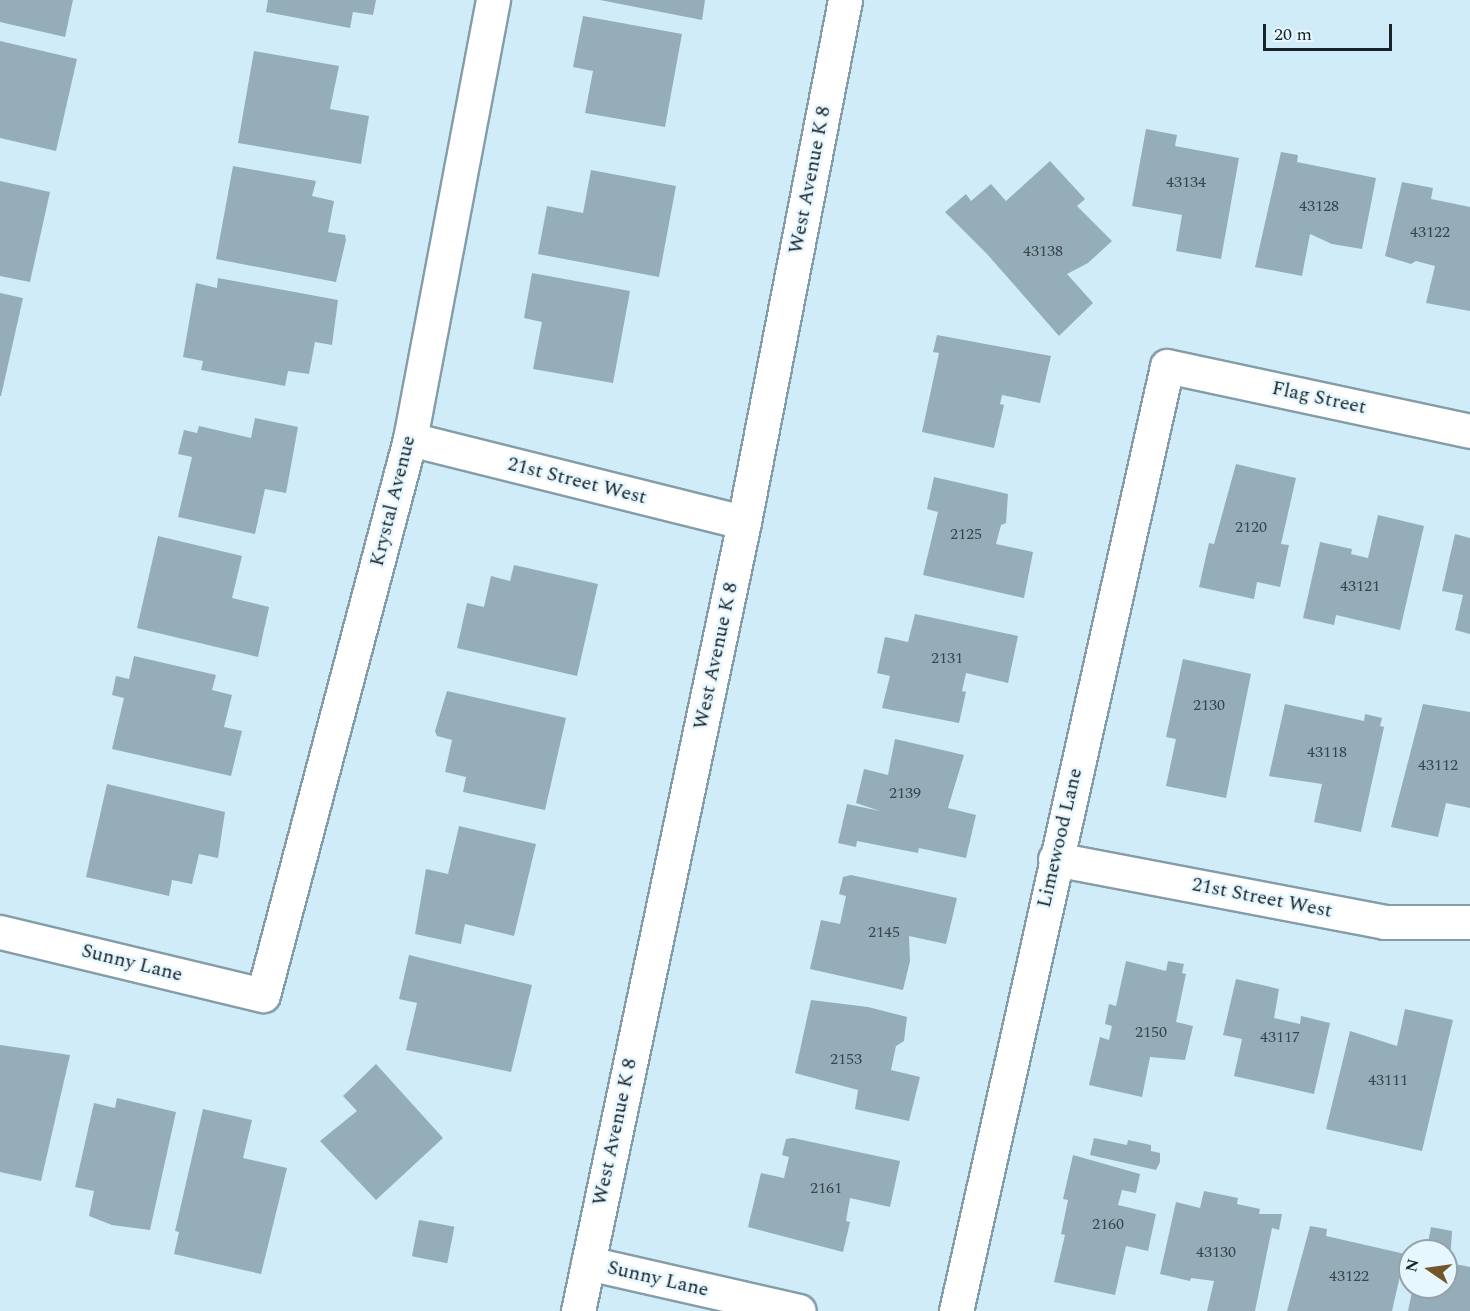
<!DOCTYPE html>
<style>
body{margin:0}
#map{position:relative;width:1470px;height:1311px;overflow:hidden;background:#d1ecf9;font-family:Spectral,serif}
div>[style]{position:absolute}
.building>*{inset:0;background:#94adb9;transform-origin:0 0}
.roads{filter:drop-shadow(2px 0 #849da8) drop-shadow(-2px 0 #849da8) drop-shadow(0 2px #849da8) drop-shadow(0 -2px #849da8)}
.street>*{height:33px;margin:-16.5px;padding:0 16.5px;transform-origin:16.5px;border-radius:16.5px;background:#fff}
.secondary>*{height:33px;margin:-16.5px;padding:0 16.5px;transform-origin:16.5px;border-radius:16.5px;background:#fff}
span{translate:-50% -50%;white-space:nowrap;text-align:center;line-height:1.15;-webkit-text-stroke:5px #e7f7ff;paint-order:stroke}
.number-label{font-size:16px;color:#38464c}
.number-label span{-webkit-text-stroke-width:0}
.street-label{font-size:20px;color:#1a2428}
.north{position:absolute;left:1398px;top:1239px;width:60px;height:60px;box-sizing:border-box;background:#e7f7ff;border:2px solid #95a3a9;border-radius:50%;rotate:283deg;font-size:16px;font-weight:700;line-height:24px;text-align:center;color:#1a2428}
.north::after{content:'';display:block;margin:auto;width:21px;height:27px;background:#735629;clip-path:polygon(50% 0,100% 100%,50% 72%,0 100%)}
.scale{position:absolute;left:1263px;top:24px;width:129px;height:27px;box-sizing:border-box;border:3px solid #1a2428;border-top:0;padding-left:8px;font-size:18px;line-height:21px;white-space:nowrap;color:#1a2428;-webkit-text-stroke:4px #e7f7ff;paint-order:stroke}
</style>
<div id="map">
<div class="building">
<i style="clip-path:polygon(0 0,73px 0,65px 37px,0 22px)"></i>
<i style="clip-path:polygon(268px 0,376px 0,373px 15px,353px 12px,350px 28px,266px 12px)"></i>
<i style="clip-path:polygon(600px 0,705px 0,702px 20px)"></i>
<i style="clip-path:polygon(583px 16px,682px 34px,665px 127px,585px 113px,593px 71px,573px 67px)"></i>
<i style="clip-path:polygon(0 41px,77px 59px,56px 151px,0 138px)"></i>
<i style="clip-path:polygon(254px 51px,339px 66px,330px 109px,369px 116px,361px 164px,238px 143px)"></i>
<i style="clip-path:polygon(1146px 129px,1177px 135px,1175px 146px,1239px 158px,1221px 259px,1176px 251px,1182px 215px,1132px 206px)"></i>
<i style="clip-path:polygon(1281px 152px,1298px 155px,1297px 162px,1376px 178px,1362px 249px,1332px 244px,1310px 234px,1302px 276px,1255px 267px)"></i>
<i style="clip-path:polygon(1050px 161px,1085px 199px,1077px 206px,1112px 241px,1088px 263px,1067px 274px,1093px 303px,1059px 336px,987px 254px,945px 212px,966px 194px,971px 201px,991px 184px,1006px 201px)"></i>
<i style="clip-path:polygon(233px 166px,316px 181px,312px 196px,334px 201px,328px 232px,345px 235px,346px 240px,336px 282px,216px 259px)"></i>
<i style="clip-path:polygon(591px 170px,676px 186px,659px 277px,538px 254px,547px 206px,583px 213px)"></i>
<i style="clip-path:polygon(0 181px,50px 192px,30px 282px,0 276px)"></i>
<i style="clip-path:polygon(1402px 182px,1433px 188px,1431px 199px,1470px 207px,1470px 311px,1426px 303px,1435px 266px,1416px 261px,1411px 264px,1385px 256px)"></i>
<i style="clip-path:polygon(532px 273px,630px 291px,613px 383px,533px 369px,542px 322px,524px 318px)"></i>
<i style="clip-path:polygon(218px 278px,338px 300px,332px 345px,315px 342px,309px 374px,288px 371px,285px 386px,201px 370px,203px 361px,183px 357px,196px 283px,217px 288px)"></i>
<i style="clip-path:polygon(0 293px,23px 298px,1px 396px,0 396px)"></i>
<i style="clip-path:polygon(937px 335px,1051px 356px,1040px 403px,1002px 395px,1000px 404px,1004px 405px,994px 448px,922px 432px,939px 353px,933px 352px)"></i>
<i style="clip-path:polygon(255px 418px,298px 427px,286px 493px,265px 489px,255px 534px,178px 517px,192px 457px,178px 454px,184px 430px,197px 433px,199px 426px,251px 438px)"></i>
<i style="clip-path:polygon(1236px 464px,1296px 478px,1281px 544px,1289px 545px,1280px 587px,1257px 582px,1254px 599px,1199px 587px,1209px 543px,1214px 544px)"></i>
<i style="clip-path:polygon(934px 477px,1008px 494px,1006px 523px,1001px 525px,996px 544px,1033px 552px,1024px 598px,923px 575px,938px 512px,927px 509px)"></i>
<i style="clip-path:polygon(1378px 515px,1424px 526px,1400px 630px,1336px 615px,1334px 625px,1303px 618px,1320px 542px,1352px 549px,1351px 554px,1368px 558px)"></i>
<i style="clip-path:polygon(1455px 534px,1470px 538px,1470px 634px,1455px 630px,1463px 595px,1442px 591px)"></i>
<i style="clip-path:polygon(158px 536px,242px 556px,232px 598px,269px 607px,258px 657px,137px 628px)"></i>
<i style="clip-path:polygon(514px 565px,598px 584px,577px 676px,457px 648px,467px 603px,484px 607px,491px 576px,510px 581px)"></i>
<i style="clip-path:polygon(915px 614px,1018px 636px,1008px 683px,966px 673px,962px 691px,966px 692px,959px 723px,882px 708px,890px 676px,877px 673px,885px 637px,908px 642px)"></i>
<i style="clip-path:polygon(134px 656px,216px 675px,212px 690px,232px 695px,224px 727px,242px 731px,231px 776px,112px 749px,124px 698px,112px 695px,116px 676px,129px 679px)"></i>
<i style="clip-path:polygon(1183px 659px,1251px 674px,1226px 798px,1166px 786px,1176px 739px,1166px 737px)"></i>
<i style="clip-path:polygon(447px 691px,566px 718px,545px 810px,463px 792px,466px 777px,445px 772px,452px 740px,437px 736px,435px 731px)"></i>
<i style="clip-path:polygon(1285px 704px,1364px 721px,1365px 714px,1382px 718px,1380px 726px,1384px 727px,1361px 832px,1314px 822px,1322px 784px,1269px 776px)"></i>
<i style="clip-path:polygon(1423px 704px,1470px 712px,1470px 808px,1446px 803px,1438px 837px,1391px 827px)"></i>
<i style="clip-path:polygon(895px 739px,964px 755px,948px 808px,976px 815px,966px 858px,919px 848px,918px 853px,857px 841px,856px 847px,838px 843px,847px 804px,880px 811px,856px 803px,864px 769px,888px 775px)"></i>
<i style="clip-path:polygon(107px 784px,225px 812px,218px 858px,199px 854px,192px 884px,172px 880px,169px 896px,86px 877px)"></i>
<i style="clip-path:polygon(459px 826px,536px 844px,514px 936px,465px 924px,461px 944px,415px 934px,426px 869px,448px 874px)"></i>
<i style="clip-path:polygon(851px 875px,957px 898px,946px 944px,909px 936px,910px 961px,903px 990px,810px 969px,821px 920px,840px 924px,846px 896px,839px 894px,843px 877px)"></i>
<i style="clip-path:polygon(409px 955px,532px 985px,511px 1072px,406px 1050px,417px 1003px,399px 999px)"></i>
<i style="clip-path:polygon(1126px 961px,1166px 971px,1168px 961px,1184px 964px,1182px 973px,1186px 974px,1176px 1022px,1193px 1026px,1185px 1060px,1150px 1057px,1142px 1097px,1089px 1085px,1100px 1037px,1109px 1040px,1112px 1026px,1105px 1024px,1109px 1004px,1116px 1006px)"></i>
<i style="clip-path:polygon(1236px 979px,1279px 989px,1274px 1018px,1300px 1024px,1301px 1016px,1330px 1023px,1314px 1094px,1234px 1076px,1242px 1039px,1223px 1035px)"></i>
<i style="clip-path:polygon(811px 1000px,868px 1007px,907px 1017px,904px 1041px,896px 1046px,891px 1070px,920px 1077px,909px 1121px,855px 1109px,858px 1090px,795px 1073px)"></i>
<i style="clip-path:polygon(1405px 1009px,1453px 1020px,1422px 1151px,1326px 1129px,1350px 1031px,1397px 1046px)"></i>
<i style="clip-path:polygon(0 1045px,70px 1055px,41px 1181px,0 1172px)"></i>
<i style="clip-path:polygon(376px 1064px,443px 1138px,376px 1200px,320px 1141px,357px 1111px,343px 1096px)"></i>
<i style="clip-path:polygon(117px 1098px,176px 1112px,150px 1230px,112px 1225px,89px 1216px,94px 1191px,75px 1187px,94px 1103px,115px 1108px)"></i>
<i style="clip-path:polygon(203px 1109px,252px 1120px,243px 1158px,287px 1168px,261px 1274px,174px 1254px,179px 1232px,175px 1231px)"></i>
<i style="clip-path:polygon(793px 1138px,900px 1161px,890px 1207px,850px 1198px,846px 1221px,850px 1222px,843px 1252px,748px 1227px,761px 1173px,784px 1178px,789px 1157px,782px 1155px,786px 1139px)"></i>
<i style="clip-path:polygon(1094px 1138px,1127px 1145px,1128px 1140px,1151px 1145px,1151px 1151px,1160px 1153px,1160px 1162px,1156px 1170px,1090px 1155px)"></i>
<i style="clip-path:polygon(1073px 1155px,1140px 1174px,1136px 1193px,1122px 1190px,1118px 1205px,1156px 1214px,1148px 1251px,1126px 1246px,1115px 1295px,1054px 1282px,1065px 1235px,1061px 1234px,1068px 1200px,1063px 1199px)"></i>
<i style="clip-path:polygon(1204px 1191px,1238px 1198px,1237px 1204px,1260px 1209px,1259px 1214px,1282px 1214px,1279px 1230px,1272px 1228px,1255px 1311px,1207px 1311px,1214px 1281px,1191px 1278px,1190px 1281px,1160px 1274px,1176px 1202px,1200px 1208px)"></i>
<i style="left:419px;top:1220px;width:36px;height:37px;rotate:11deg"></i>
<i style="clip-path:polygon(1310px 1226px,1327px 1229px,1326px 1236px,1405px 1254px,1392px 1311px,1287px 1311px)"></i>
<i style="clip-path:polygon(1431px 1227px,1452px 1231px,1450px 1263px,1470px 1267px,1470px 1311px,1408px 1311px,1413px 1287px,1446px 1287px,1446px 1251px,1420px 1251px,1421px 1247px,1427px 1248px)"></i>
</div>
<div class="roads">
<div class="street">
<i style="left:410px;top:439px;width:344px;rotate:14deg"></i>
<i style="left:1055px;top:859px;width:335px;rotate:10.8deg"></i>
<i style="left:1384px;top:922px;width:86px"></i>
<i style="left:0;top:932px;width:270px;rotate:13.5deg"></i>
<i style="left:263px;top:995px;width:575px;rotate:-75.19deg"></i>
<i style="left:410px;top:439px;width:447px;rotate:-79.3deg"></i>
<i style="left:588px;top:1263px;width:216px;rotate:12.8deg"></i>
<i style="left:956px;top:1311px;width:968px;rotate:-77.41deg"></i>
<i style="left:1167px;top:366px;width:310px;rotate:12.1deg"></i>
</div>
<div class="secondary">
<i style="left:578px;top:1311px;width:806px;rotate:-78.12deg"></i>
<i style="left:744px;top:522px;width:532px;rotate:-79.05deg"></i>
</div>
</div>
<div class="number-label">
<span style="left:1186px;top:182px">43134</span>
<span style="left:1319px;top:206px">43128</span>
<span style="left:1430px;top:232px">43122</span>
<span style="left:1043px;top:251px">43138</span>
<span style="left:1251px;top:527px">2120</span>
<span style="left:966px;top:534px">2125</span>
<span style="left:1360px;top:586px">43121</span>
<span style="left:947px;top:658px">2131</span>
<span style="left:1209px;top:705px">2130</span>
<span style="left:1327px;top:752px">43118</span>
<span style="left:1438px;top:765px">43112</span>
<span style="left:905px;top:793px">2139</span>
<span style="left:884px;top:932px">2145</span>
<span style="left:1151px;top:1032px">2150</span>
<span style="left:1280px;top:1037px">43117</span>
<span style="left:846px;top:1059px">2153</span>
<span style="left:1388px;top:1080px">43111</span>
<span style="left:826px;top:1188px">2161</span>
<span style="left:1108px;top:1224px">2160</span>
<span style="left:1216px;top:1252px">43130</span>
<span style="left:1349px;top:1276px">43122</span>
</div>
<div class="street-label">
<span style="left:810px;top:180px;rotate:-79deg">West Avenue K 8</span>
<span style="left:1319px;top:398px;rotate:12deg">Flag Street</span>
<span style="left:577px;top:481px;rotate:14deg">21st Street West</span>
<span style="left:393px;top:501px;rotate:-76deg">Krystal Avenue</span>
<span style="left:716px;top:656px;rotate:-78deg">West Avenue K 8</span>
<span style="left:1060px;top:838px;rotate:-77deg">Limewood Lane</span>
<span style="left:1262px;top:898px;rotate:11deg">21st Street West</span>
<span style="left:132px;top:963px;rotate:14deg">Sunny Lane</span>
<span style="left:615px;top:1132px;rotate:-78deg">West Avenue K 8</span>
<span style="left:658px;top:1279px;rotate:13deg">Sunny Lane</span>
</div>
<div class="north">N</div>
<div class="scale">20 m</div>
</div>
